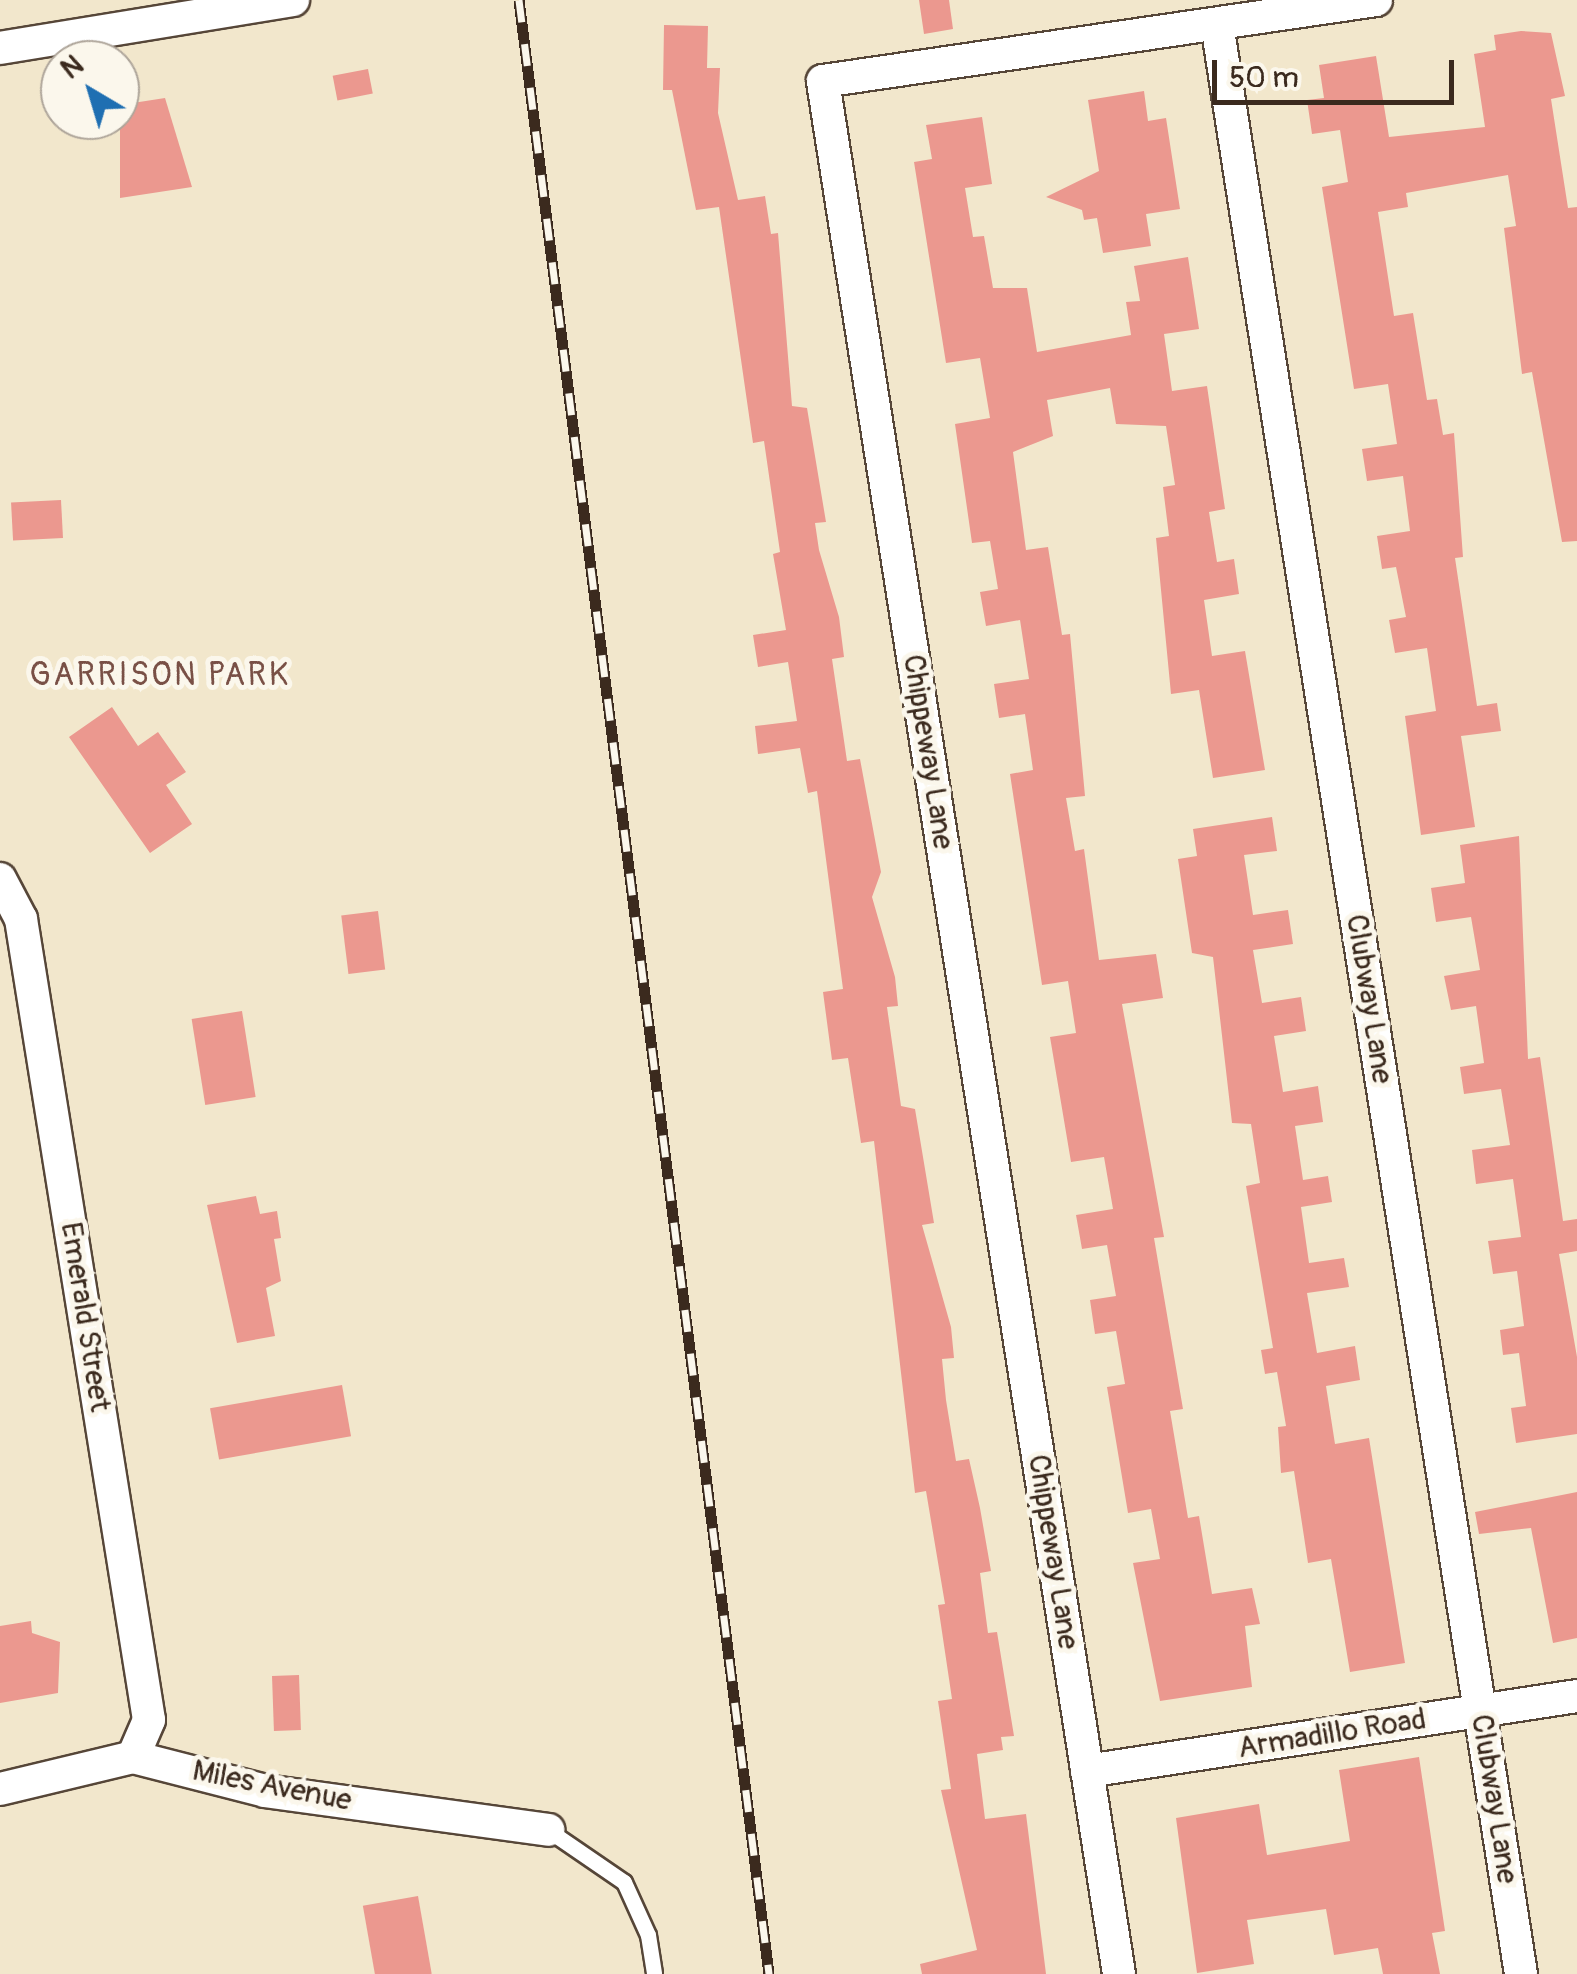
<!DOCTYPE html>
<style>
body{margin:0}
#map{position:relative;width:1577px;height:1974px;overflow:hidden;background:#f2e7cc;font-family:Pangolin,sans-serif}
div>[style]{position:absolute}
.building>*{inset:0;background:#eb988f;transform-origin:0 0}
.roads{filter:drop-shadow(2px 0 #564638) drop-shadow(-2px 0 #564638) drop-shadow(0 2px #564638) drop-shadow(0 -2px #564638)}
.lane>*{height:15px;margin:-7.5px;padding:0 7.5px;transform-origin:7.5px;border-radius:7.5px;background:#fff}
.street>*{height:32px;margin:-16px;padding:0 16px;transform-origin:16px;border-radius:16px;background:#fff}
.rail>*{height:11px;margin-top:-5.5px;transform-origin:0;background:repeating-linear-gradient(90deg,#fbf7ec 0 22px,#3b2a1e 0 44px);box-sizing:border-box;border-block:2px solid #3b2a1e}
span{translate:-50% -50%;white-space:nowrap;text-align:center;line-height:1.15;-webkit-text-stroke:10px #fbf7ec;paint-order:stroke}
.street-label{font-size:30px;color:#3b2a1e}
.neighbourhood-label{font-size:32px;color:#795046;letter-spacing:2.5px}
.north{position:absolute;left:40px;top:40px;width:100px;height:100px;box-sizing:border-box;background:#fbf7ec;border:2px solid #aea59a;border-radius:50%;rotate:322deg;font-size:28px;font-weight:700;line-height:40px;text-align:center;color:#3b2a1e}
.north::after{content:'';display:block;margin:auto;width:35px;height:45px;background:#1f6fb2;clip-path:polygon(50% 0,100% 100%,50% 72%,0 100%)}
.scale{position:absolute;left:1212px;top:60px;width:242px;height:45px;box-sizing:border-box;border:5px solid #3b2a1e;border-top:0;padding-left:12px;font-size:30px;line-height:35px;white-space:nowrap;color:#3b2a1e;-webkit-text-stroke:8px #fbf7ec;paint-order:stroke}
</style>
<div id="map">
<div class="building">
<i style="clip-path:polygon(919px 0,949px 0,953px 29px,924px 34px)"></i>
<i style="clip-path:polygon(664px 25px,708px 26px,707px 68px,720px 68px,718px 113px,738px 200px,765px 196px,771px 234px,778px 233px,792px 406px,807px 408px,826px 522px,815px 523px,819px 550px,839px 617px,844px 657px,832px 659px,847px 761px,860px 759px,881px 872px,872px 897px,895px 977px,898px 1006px,887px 1007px,901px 1106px,915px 1109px,934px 1223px,922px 1225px,951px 1327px,954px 1358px,942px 1359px,946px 1400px,956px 1461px,969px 1459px,980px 1508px,991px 1571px,980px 1573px,988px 1633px,997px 1632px,1014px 1736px,1001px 1737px,1003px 1750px,977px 1754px,985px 1819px,1026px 1814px,1046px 1974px,922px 1974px,920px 1964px,977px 1950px,941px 1790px,951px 1789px,938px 1701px,952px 1699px,938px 1605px,945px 1604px,926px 1491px,915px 1493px,874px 1141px,861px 1143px,848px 1058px,832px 1060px,823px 992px,843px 989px,817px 791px,808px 793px,800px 748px,758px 754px,755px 726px,797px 721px,788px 662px,758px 667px,753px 635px,786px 630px,773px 554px,780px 552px,764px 441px,753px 443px,719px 207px,696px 210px,672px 90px,663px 90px)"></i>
<i style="clip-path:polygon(1521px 31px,1551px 33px,1565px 96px,1551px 99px,1568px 208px,1577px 207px,1577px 541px,1562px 542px,1532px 372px,1522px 374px,1504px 228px,1516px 226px,1508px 175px,1406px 193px,1408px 207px,1378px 212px,1394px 316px,1413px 313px,1427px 400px,1437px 399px,1443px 435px,1454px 433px,1463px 557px,1455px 558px,1477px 706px,1497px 703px,1501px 731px,1461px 736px,1475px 827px,1421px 835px,1405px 716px,1436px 711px,1427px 648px,1395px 653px,1389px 620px,1406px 617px,1396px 567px,1382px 569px,1377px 536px,1410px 531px,1403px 476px,1367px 481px,1362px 449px,1397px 444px,1388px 384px,1354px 389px,1322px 187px,1348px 182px,1340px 130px,1312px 134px,1307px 100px,1324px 98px,1319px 65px,1376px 56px,1389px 137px,1485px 127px,1474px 54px,1496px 50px,1494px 35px)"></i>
<i style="left:368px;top:69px;width:25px;height:36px;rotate:79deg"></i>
<i style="clip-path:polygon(1144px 91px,1148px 121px,1166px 118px,1180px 209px,1146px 214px,1151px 246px,1103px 253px,1097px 218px,1084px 220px,1082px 210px,1046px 197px,1099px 171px,1088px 100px)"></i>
<i style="clip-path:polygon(165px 98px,192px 187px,120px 198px,120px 105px)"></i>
<i style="clip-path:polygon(982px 117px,992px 184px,965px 188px,973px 237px,984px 236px,993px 288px,1027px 288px,1037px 352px,1131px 335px,1126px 302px,1140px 301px,1134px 266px,1188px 257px,1199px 329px,1164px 334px,1172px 391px,1207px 386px,1225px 509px,1209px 512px,1217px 562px,1234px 559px,1239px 594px,1204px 600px,1212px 656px,1245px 651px,1265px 770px,1213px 778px,1199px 690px,1171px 694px,1156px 538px,1169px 536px,1163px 487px,1175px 485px,1166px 426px,1116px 424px,1110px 388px,1047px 400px,1053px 436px,1013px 452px,1026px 550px,1048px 547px,1062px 635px,1070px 634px,1085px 796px,1066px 798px,1075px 851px,1084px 849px,1099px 960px,1156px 954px,1163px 998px,1122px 1004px,1164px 1237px,1154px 1238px,1183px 1409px,1170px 1411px,1188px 1518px,1199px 1516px,1212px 1594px,1252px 1588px,1260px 1624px,1245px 1626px,1252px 1687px,1160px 1701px,1133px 1563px,1160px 1559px,1151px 1509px,1128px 1513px,1107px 1387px,1125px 1384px,1116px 1331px,1095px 1334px,1090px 1300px,1116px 1296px,1107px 1245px,1082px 1249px,1076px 1215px,1113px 1209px,1104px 1157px,1071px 1162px,1050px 1037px,1076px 1033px,1068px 981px,1042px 985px,1010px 774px,1033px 770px,1025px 714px,999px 718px,994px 684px,1029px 679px,1020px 620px,986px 626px,980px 592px,998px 589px,990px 541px,972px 543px,955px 424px,990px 418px,980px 358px,946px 363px,914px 162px,932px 159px,926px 125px)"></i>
<i style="left:61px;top:500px;width:38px;height:50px;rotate:87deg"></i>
<i style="clip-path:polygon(112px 707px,138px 746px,158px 732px,186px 772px,166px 785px,192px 824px,150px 853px,69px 737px)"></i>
<i style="clip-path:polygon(1272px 817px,1277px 851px,1244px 855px,1253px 915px,1288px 910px,1293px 944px,1253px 950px,1262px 1003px,1301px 997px,1306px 1031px,1274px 1036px,1283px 1092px,1318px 1086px,1323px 1122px,1295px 1126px,1303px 1180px,1328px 1176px,1332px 1202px,1301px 1207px,1309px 1263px,1344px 1258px,1349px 1287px,1307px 1293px,1317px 1353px,1355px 1346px,1360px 1380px,1326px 1386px,1335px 1444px,1369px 1438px,1405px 1663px,1350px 1672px,1331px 1559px,1308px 1563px,1294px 1471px,1281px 1473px,1278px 1427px,1286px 1426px,1277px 1372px,1265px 1374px,1261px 1350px,1273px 1348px,1246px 1186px,1260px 1183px,1251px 1124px,1232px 1123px,1213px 957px,1192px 953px,1178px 859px,1197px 856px,1193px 829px)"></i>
<i style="clip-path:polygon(1519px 836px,1528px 1059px,1540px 1057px,1563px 1221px,1577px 1219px,1577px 1251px,1559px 1254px,1577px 1357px,1577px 1434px,1516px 1443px,1511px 1408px,1526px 1406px,1519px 1353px,1503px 1355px,1500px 1330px,1524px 1326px,1517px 1271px,1493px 1274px,1488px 1241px,1521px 1237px,1513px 1179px,1476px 1184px,1472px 1150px,1510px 1145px,1501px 1089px,1464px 1094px,1460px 1067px,1484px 1063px,1476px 1006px,1451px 1010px,1444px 976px,1480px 970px,1471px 917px,1436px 922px,1431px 888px,1465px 883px,1460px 845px)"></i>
<i style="left:378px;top:911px;width:59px;height:37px;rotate:83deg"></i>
<i style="left:242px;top:1011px;width:87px;height:51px;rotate:81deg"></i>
<i style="clip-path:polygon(256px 1196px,260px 1214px,277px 1211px,281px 1238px,274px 1239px,281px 1281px,266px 1288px,275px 1336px,237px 1343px,207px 1205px)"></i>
<i style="left:342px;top:1385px;width:52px;height:134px;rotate:80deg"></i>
<i style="clip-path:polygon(1577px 1492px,1577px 1638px,1553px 1643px,1531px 1528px,1479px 1534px,1475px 1512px)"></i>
<i style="clip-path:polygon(31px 1621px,32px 1633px,60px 1642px,58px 1693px,0 1703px,0 1626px)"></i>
<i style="left:299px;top:1675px;width:55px;height:27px;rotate:88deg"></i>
<i style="clip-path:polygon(1419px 1757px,1445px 1931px,1432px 1933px,1440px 1974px,1383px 1974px,1378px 1948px,1334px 1955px,1326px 1909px,1247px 1920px,1254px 1964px,1197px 1973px,1176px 1818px,1259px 1804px,1267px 1855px,1350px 1841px,1339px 1770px)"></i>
<i style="left:418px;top:1896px;width:79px;height:56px;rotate:80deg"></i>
</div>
<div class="roads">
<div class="lane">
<i style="left:548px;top:1830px;width:92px;rotate:34.4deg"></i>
<i style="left:624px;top:1882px;width:58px;rotate:65.6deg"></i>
<i style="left:648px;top:1935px;width:39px;rotate:81deg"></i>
</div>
<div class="street">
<i style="left:1217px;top:24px;width:1974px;rotate:81.14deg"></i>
<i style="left:0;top:48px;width:297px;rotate:-9.3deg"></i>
<i style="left:0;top:879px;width:45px;rotate:62.3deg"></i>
<i style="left:21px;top:919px;width:811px;rotate:80.92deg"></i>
<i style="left:149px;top:1720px;width:40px;rotate:113.4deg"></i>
<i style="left:1087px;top:1771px;width:496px;rotate:-8.7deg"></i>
<i style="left:0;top:1789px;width:137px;rotate:-13.5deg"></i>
<i style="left:133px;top:1757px;width:136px;rotate:14.4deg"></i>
<i style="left:265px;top:1791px;width:286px;rotate:7.8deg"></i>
<i style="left:1119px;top:1974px;width:1916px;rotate:-98.89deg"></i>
<i style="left:823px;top:81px;width:559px;rotate:-8.33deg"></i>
</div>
</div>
<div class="rail">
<i style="left:519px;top:0;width:1990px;rotate:82.78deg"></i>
</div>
<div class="street-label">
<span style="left:928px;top:752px;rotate:81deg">Chippeway Lane</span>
<span style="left:1369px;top:999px;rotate:81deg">Clubway Lane</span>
<span style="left:85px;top:1317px;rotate:81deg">Emerald Street</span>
<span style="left:1053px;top:1552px;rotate:81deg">Chippeway Lane</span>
<span style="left:1332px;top:1734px;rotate:-9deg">Armadillo Road</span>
<span style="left:272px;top:1786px;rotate:11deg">Miles Avenue</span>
<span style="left:1494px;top:1799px;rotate:81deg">Clubway Lane</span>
</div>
<div class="neighbourhood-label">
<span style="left:160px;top:675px">GARRISON PARK</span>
</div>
<div class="north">N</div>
<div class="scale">50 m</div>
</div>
